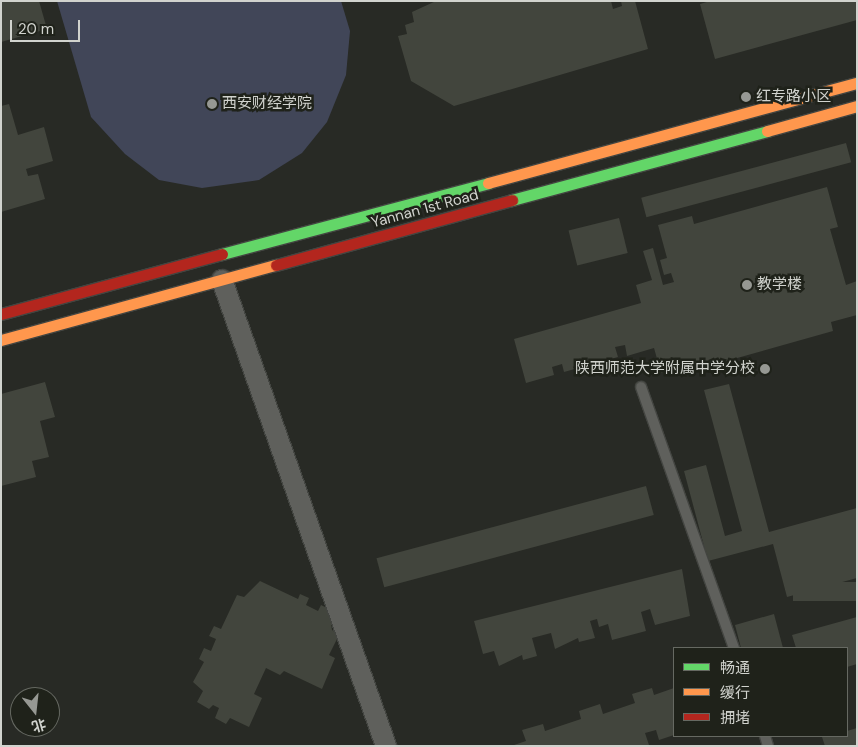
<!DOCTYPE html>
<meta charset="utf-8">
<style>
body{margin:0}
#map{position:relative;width:858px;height:747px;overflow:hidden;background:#282a25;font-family:"DM Sans","Noto Sans SC",sans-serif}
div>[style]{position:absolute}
.green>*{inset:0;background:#414658}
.building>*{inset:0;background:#42453d;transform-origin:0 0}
.roads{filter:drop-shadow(1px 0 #434541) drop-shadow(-1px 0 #434541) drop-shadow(0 1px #434541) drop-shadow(0 -1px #434541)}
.lane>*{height:10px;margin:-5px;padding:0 5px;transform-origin:5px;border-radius:5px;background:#5f605c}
.street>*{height:20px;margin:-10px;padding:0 10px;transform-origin:10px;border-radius:10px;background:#5f605c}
.fast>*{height:11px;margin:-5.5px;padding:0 5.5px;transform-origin:5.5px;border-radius:5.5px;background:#63d668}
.slow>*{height:11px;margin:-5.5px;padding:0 5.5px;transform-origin:5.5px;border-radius:5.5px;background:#ff974d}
.jam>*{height:11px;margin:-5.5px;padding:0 5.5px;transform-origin:5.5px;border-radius:5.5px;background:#b3261e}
.dots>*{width:14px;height:14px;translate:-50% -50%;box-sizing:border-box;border:2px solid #1f221a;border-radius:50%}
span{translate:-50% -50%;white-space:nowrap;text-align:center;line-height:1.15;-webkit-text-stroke:5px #1f221a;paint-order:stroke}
.poi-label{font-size:15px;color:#d1d3ce}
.left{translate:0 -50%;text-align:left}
.right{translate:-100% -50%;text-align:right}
.street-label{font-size:15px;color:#d1d3ce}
.frame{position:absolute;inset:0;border:2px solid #d1d3ce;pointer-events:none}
.legend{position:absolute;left:673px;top:647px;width:175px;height:90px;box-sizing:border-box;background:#1f221a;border:1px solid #666962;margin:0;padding:6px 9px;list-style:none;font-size:15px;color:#d1d3ce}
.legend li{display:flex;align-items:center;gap:10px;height:25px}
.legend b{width:25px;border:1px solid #666962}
.north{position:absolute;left:10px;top:687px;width:50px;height:50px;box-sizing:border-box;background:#1f221a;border:1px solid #666962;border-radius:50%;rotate:164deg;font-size:14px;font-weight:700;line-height:20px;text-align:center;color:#d1d3ce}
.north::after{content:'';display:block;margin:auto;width:18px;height:22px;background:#969893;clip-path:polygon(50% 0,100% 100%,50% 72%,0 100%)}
.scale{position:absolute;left:10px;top:20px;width:70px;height:22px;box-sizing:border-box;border:2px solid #d1d3ce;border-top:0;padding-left:6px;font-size:15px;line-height:18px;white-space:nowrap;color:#d1d3ce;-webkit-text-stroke:4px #1f221a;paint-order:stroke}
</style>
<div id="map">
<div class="green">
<i style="clip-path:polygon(57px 1px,341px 1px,350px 31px,346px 75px,327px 122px,302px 153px,259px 180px,202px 188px,159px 180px,125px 154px,91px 117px)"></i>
</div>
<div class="building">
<i style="clip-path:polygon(1px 1px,39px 1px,47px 29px,1px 42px)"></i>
<i style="clip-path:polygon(436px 1px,611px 1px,613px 9px,622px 6px,621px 1px,635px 1px,648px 49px,454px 106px,411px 81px,398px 36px,407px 34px,405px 25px,414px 22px,412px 12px)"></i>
<i style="clip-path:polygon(710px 1px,857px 1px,857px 20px,715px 59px,700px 4px)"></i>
<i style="clip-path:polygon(9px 104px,18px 135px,44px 127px,53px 161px,26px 169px,28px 176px,38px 174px,45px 199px,1px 212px,1px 106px)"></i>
<i style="left:846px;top:143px;width:20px;height:212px;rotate:75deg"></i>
<i style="clip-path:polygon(827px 187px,838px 227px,830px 229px,846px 285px,857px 281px,857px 315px,831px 322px,833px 331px,698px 369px,697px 362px,661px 373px,654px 348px,627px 356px,625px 345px,615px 347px,618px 357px,564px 372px,562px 364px,552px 367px,554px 375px,526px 383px,514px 339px,641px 303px,636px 285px,652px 280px,643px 251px,653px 248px,663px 285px,674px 282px,671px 273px,664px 275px,660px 260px,667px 258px,658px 225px,692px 216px,694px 224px)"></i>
<i style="left:619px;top:218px;width:36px;height:52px;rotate:76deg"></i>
<i style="clip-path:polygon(45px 382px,55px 417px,40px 421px,49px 457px,32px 461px,36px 477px,1px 486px,1px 394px)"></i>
<i style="clip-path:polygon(729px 384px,769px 532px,857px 508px,857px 578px,787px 597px,773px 544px,708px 561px,684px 471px,706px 465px,725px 536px,742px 531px,704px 390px)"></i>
<i style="left:646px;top:486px;width:30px;height:279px;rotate:75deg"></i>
<i style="clip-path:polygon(682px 569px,690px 616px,655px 625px,650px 609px,641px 612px,646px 631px,612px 640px,608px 624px,599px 627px,597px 619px,590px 621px,595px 638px,579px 642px,578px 638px,555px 649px,551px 633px,532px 638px,537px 656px,523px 660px,522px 655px,499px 666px,494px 651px,483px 654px,474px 621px)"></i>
<i style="clip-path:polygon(260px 581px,298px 599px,300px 594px,309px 598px,306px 605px,318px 611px,321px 605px,329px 609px,332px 630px,339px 635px,329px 655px,335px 658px,322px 689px,284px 671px,280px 675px,266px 668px,254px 694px,262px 698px,249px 727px,230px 718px,226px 724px,215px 718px,219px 708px,213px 705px,209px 709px,197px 702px,203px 691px,193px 682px,204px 662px,199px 659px,204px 648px,211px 651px,216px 639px,209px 636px,214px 626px,221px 629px,237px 595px,244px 597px)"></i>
<i style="left:857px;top:582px;width:19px;height:64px;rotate:90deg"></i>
<i style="clip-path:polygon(774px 614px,783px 648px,741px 648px,735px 625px)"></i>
<i style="clip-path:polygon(857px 617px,857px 664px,847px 667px,847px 648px,796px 648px,792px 635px)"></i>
<i style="clip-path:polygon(652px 688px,654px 695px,674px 688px,674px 735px,659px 740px,656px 730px,645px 733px,649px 745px,511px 746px,526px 741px,522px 730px,543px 724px,545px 731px,581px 719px,579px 711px,600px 704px,603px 714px,635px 703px,632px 694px)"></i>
<i style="clip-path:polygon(857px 728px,857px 746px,825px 746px,822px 737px,847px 736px,847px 731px)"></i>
</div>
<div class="roads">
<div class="lane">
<i style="left:641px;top:387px;width:277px;rotate:70.4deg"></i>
<i style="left:765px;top:736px;width:10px;rotate:73deg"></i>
</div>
<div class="street">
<i style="left:222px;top:280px;width:494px;rotate:70.6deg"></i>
</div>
<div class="fast">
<i style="left:512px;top:200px;width:264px;rotate:-15.1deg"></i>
<i style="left:222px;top:254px;width:275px;rotate:-14.9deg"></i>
</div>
<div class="slow">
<i style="left:767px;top:131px;width:93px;rotate:-15.5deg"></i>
<i style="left:488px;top:183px;width:382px;rotate:-15.2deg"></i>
<i style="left:1px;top:340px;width:285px;rotate:-15.3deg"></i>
</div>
<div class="jam">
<i style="left:276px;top:265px;width:245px;rotate:-15.4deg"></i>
<i style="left:1px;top:314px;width:229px;rotate:-15.2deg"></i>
</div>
</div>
<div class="dots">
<i style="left:746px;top:97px;background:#969893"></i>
<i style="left:212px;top:104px;background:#969893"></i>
<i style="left:747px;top:285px;background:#969893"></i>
<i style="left:765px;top:369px;background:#969893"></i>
</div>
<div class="poi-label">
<span class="left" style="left:756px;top:97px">红专路小区</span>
<span class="left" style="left:222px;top:104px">西安财经学院</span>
<span class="left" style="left:757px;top:285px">教学楼</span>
<span class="right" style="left:755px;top:369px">陕西师范大学附属中学分校</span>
</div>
<div class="street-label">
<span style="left:425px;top:209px;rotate:-15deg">Yannan 1st Road</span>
</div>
<div class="frame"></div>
<ul class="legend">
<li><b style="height:6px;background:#63d668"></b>畅通</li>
<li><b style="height:6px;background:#ff974d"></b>缓行</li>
<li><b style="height:6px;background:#b3261e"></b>拥堵</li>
</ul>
<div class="north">北</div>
<div class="scale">20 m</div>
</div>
